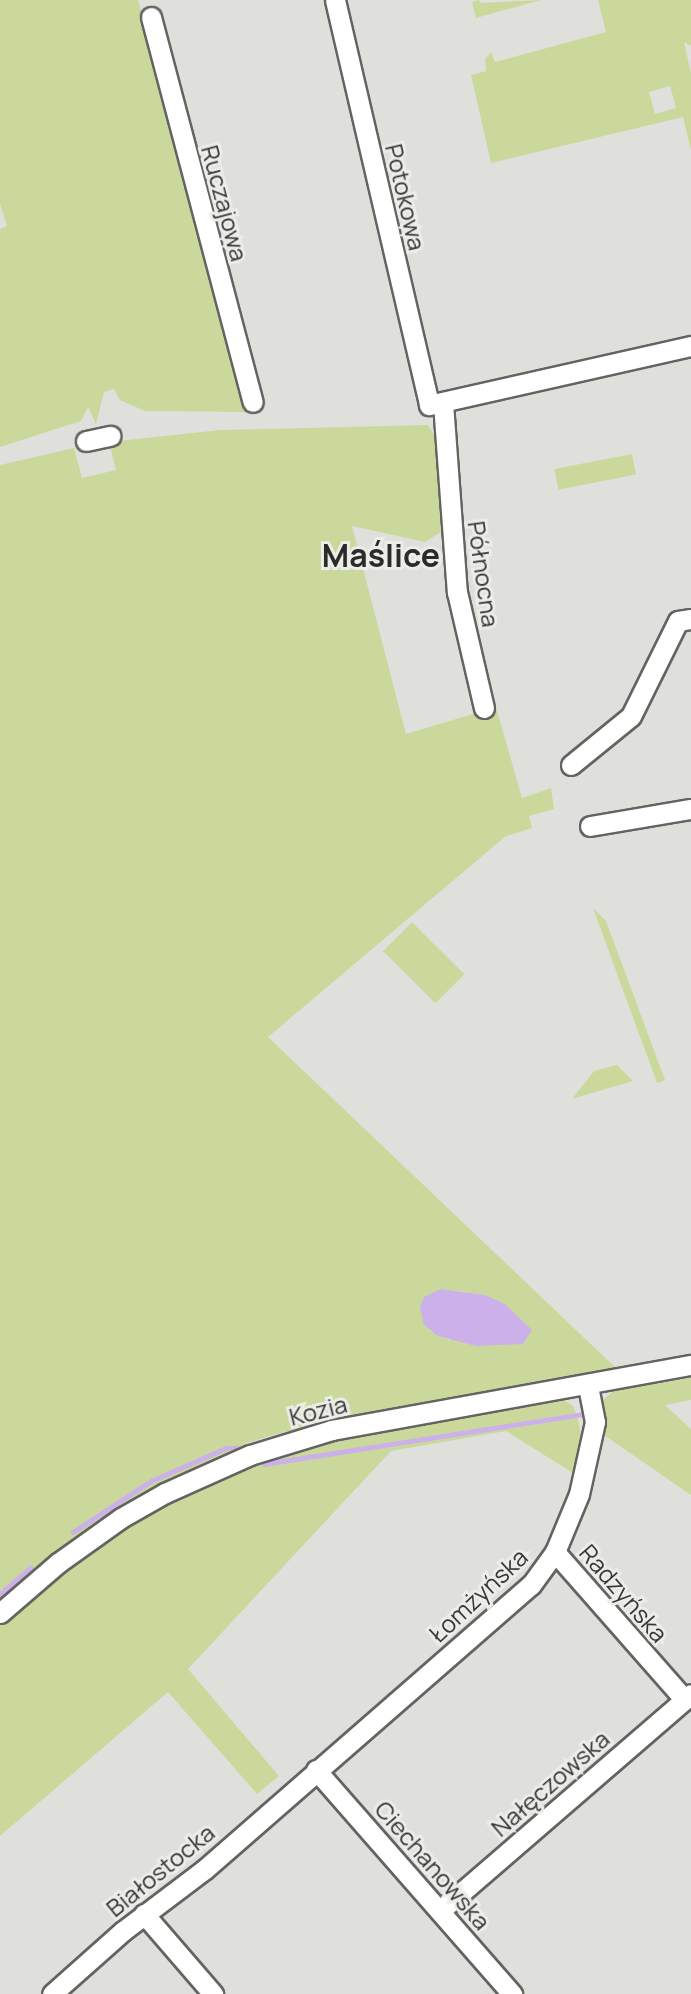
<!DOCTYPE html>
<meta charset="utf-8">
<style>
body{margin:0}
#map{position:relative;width:691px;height:1994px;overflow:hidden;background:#dfe0dc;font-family:Manrope,sans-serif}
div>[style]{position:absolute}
.green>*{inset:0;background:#cad99b;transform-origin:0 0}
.water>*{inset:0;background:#ccb0ea}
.stream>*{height:4.5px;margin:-2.25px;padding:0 2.25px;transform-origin:2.25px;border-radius:2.25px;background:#ccb0ea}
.roads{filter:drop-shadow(2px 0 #636461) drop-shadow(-2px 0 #636461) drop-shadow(0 2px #636461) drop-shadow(0 -2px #636461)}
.minor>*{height:19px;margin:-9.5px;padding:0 9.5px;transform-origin:9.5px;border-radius:9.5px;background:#fff}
span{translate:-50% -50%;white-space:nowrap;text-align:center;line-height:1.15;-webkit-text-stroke:6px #ecede9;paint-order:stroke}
.street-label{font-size:24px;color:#373836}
.district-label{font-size:32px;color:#2b2c28;font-weight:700}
</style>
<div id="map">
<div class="green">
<i style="clip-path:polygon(0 0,138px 0,246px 412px,145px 411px,120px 400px,114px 389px,104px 392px,96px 424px,88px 407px,81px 421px,0 447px,0 229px,7px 226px,0 204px)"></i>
<i style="clip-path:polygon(479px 0,480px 3px,541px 0,476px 18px,472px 2px)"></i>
<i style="clip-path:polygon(evenodd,598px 0,691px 0,691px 46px,684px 42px,691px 73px,691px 150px,683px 117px,491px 163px,471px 75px,486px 71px,485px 59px,491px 52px,495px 62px,606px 32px,598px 0,670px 86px,676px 108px,655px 114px,649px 92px,670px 86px)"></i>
<i style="clip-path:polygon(evenodd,428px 425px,435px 436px,441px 532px,425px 542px,352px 526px,406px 734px,496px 707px,522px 798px,551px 788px,554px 809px,529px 816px,532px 828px,506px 836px,268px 1037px,617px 1369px,284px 1432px,243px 1444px,244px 1448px,154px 1487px,117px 1510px,73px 1538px,0 1600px,0 465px,74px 448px,82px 478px,116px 470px,109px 442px,220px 430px,428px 425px,441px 1289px,485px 1295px,449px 1340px,429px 1330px,441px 1289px)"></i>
<i style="left:632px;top:454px;width:21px;height:79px;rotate:79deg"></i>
<i style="clip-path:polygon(593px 908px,606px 921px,665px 1080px,657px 1083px)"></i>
<i style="left:412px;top:922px;width:74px;height:41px;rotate:45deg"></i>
<i style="clip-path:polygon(617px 1065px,633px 1081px,572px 1099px,594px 1071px)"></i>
<i style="clip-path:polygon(691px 1378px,691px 1400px,665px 1405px,691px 1429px,691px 1495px,604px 1435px,602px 1401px,613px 1391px)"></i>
<i style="clip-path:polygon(559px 1397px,573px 1406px,578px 1419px,581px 1436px,573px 1473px,506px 1431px,391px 1451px,188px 1669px,279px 1776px,257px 1794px,168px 1692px,0 1836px,0 1623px,50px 1579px,136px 1520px,248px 1463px,324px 1441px)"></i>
</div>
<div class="water">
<i style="clip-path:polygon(441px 1289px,485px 1295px,505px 1304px,532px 1330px,523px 1344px,476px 1346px,438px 1336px,424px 1325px,420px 1307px,424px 1297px)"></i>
</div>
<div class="stream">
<i style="left:264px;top:1464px;width:325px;rotate:-8.9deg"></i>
<i style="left:73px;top:1532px;width:93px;rotate:-33.2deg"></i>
<i style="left:151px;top:1481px;width:82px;rotate:-23.7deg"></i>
<i style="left:226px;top:1448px;width:12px"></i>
<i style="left:0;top:1594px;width:40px;rotate:-41deg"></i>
</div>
<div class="roads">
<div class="minor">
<i style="left:335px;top:0;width:416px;rotate:76.9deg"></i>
<i style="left:429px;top:405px;width:269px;rotate:-12.7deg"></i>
<i style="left:151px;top:17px;width:398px;rotate:75.2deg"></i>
<i style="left:443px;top:403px;width:190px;rotate:85.8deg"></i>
<i style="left:457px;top:592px;width:119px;rotate:76.9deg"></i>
<i style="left:86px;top:441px;width:25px;rotate:-12deg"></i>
<i style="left:571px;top:765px;width:77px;rotate:-39.2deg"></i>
<i style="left:631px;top:716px;width:106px;rotate:-63.7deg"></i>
<i style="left:678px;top:621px;width:13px;rotate:-9deg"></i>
<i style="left:590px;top:826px;width:102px;rotate:-9.6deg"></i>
<i style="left:555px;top:1552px;width:196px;rotate:48.7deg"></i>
<i style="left:0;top:1613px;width:77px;rotate:-40.8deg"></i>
<i style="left:58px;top:1563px;width:77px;rotate:-35.5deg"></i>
<i style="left:121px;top:1518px;width:51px;rotate:-29.6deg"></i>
<i style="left:165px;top:1493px;width:93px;rotate:-24.1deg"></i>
<i style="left:250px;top:1455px;width:86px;rotate:-17deg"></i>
<i style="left:332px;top:1430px;width:365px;rotate:-10.3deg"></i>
<i style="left:316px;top:1770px;width:298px;rotate:48.8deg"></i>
<i style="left:441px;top:1910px;width:330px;rotate:-40.8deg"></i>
<i style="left:144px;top:1914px;width:106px;rotate:49.2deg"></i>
<i style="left:52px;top:1994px;width:95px;rotate:-41.6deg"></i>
<i style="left:123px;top:1931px;width:103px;rotate:-37.1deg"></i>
<i style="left:205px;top:1869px;width:432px;rotate:-41.1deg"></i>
<i style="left:531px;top:1585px;width:41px;rotate:-54deg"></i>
<i style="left:555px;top:1552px;width:63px;rotate:-67.5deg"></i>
<i style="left:579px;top:1494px;width:74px;rotate:-77.5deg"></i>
<i style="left:595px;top:1422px;width:38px;rotate:-101deg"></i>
</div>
</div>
<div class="street-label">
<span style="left:406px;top:197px;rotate:77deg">Potokowa</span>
<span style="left:225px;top:203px;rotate:75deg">Ruczajowa</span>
<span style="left:484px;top:574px;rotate:82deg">Północna</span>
<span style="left:318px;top:1410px;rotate:-14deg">Kozia</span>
<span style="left:624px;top:1593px;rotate:49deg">Radzyńska</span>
<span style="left:478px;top:1595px;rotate:-43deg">Łomżyńska</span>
<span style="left:550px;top:1783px;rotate:-41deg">Nałęczowska</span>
<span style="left:433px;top:1865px;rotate:49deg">Ciechanowska</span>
<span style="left:160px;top:1870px;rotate:-39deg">Białostocka</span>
</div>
<div class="district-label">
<span style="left:381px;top:555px">Maślice</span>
</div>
</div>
